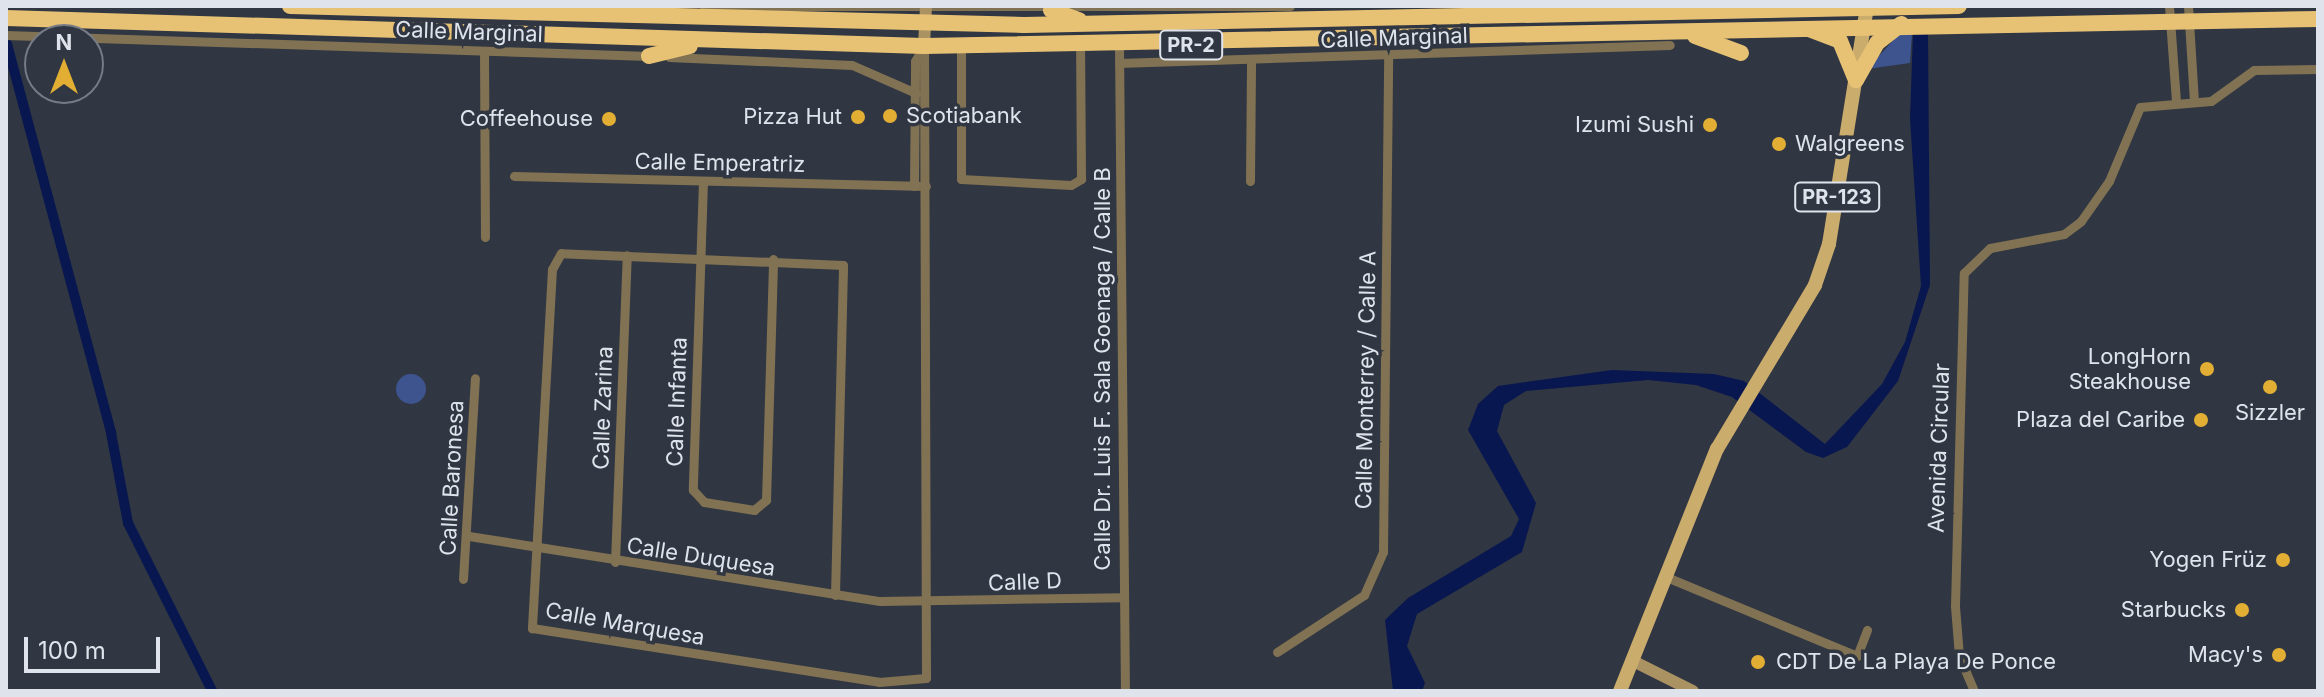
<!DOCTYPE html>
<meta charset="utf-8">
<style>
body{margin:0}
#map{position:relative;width:2324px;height:697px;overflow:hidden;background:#303642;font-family:Inter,sans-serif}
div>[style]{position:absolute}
.green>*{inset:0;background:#3d548e}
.round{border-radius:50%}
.water>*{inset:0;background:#08174f}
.canal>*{height:10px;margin:-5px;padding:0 5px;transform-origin:5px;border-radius:5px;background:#08174f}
.street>*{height:9px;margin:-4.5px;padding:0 4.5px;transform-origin:4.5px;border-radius:4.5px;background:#807253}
.secondary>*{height:12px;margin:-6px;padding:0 6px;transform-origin:6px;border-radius:6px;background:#aa9262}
.primary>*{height:14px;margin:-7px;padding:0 7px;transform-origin:7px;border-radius:7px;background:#caac6c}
.highway>*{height:16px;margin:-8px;padding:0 8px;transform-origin:8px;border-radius:8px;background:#e7c275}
.dots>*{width:22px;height:22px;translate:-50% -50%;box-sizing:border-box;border:4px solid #303642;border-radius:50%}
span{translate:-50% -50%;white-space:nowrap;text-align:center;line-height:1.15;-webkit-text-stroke:7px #303642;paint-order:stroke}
.shield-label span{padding:2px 6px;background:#303642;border:2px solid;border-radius:6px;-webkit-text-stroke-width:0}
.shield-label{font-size:20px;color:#dfe3eb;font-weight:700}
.street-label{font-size:22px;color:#dfe3eb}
.poi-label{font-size:22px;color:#dfe3eb}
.left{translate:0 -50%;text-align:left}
.right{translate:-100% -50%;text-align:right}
.frame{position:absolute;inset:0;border:8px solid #dfe3eb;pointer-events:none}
.north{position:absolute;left:24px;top:24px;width:80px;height:80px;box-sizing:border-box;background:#303642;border:2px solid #767b86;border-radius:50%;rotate:0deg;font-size:22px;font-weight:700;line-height:32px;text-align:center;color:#dfe3eb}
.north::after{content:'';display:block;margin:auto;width:28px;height:36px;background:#e2af34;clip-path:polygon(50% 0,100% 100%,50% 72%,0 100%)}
.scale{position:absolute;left:24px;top:637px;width:136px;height:36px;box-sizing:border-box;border:4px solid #dfe3eb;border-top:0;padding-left:10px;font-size:24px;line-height:28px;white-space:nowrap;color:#dfe3eb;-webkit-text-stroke:6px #303642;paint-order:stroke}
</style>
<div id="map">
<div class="green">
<i style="clip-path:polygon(1912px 33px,1910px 63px,1867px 69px,1899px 34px)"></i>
<i class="round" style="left:396px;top:374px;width:30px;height:30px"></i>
</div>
<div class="water">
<i style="clip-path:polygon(1913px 32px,1928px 32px,1930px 285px,1898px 381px,1847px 447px,1823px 458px,1806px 452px,1732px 397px,1696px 385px,1648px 380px,1526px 391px,1504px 405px,1497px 431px,1536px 503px,1522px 552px,1417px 614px,1407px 646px,1425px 683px,1422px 691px,1393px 691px,1385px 620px,1408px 598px,1511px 536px,1519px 519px,1468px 430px,1478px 404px,1498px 386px,1612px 370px,1714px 374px,1744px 381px,1825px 444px,1882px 384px,1905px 342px,1921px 286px,1910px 119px)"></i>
</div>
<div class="canal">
<i style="left:7px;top:44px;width:403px;rotate:75deg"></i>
<i style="left:111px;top:433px;width:92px;rotate:79.3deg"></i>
<i style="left:128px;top:523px;width:188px;rotate:63.4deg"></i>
</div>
<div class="street">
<i style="left:704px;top:6px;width:586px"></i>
<i style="left:2169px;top:6px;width:96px;rotate:85.8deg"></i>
<i style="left:2188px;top:6px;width:95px;rotate:86.4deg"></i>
<i style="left:6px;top:35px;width:644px;rotate:1.87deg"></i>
<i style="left:961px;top:45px;width:134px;rotate:90deg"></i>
<i style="left:961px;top:179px;width:110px;rotate:3.1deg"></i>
<i style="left:1071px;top:185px;width:12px;rotate:-31deg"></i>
<i style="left:1081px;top:179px;width:133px;rotate:-90.4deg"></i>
<i style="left:1119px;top:46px;width:645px;rotate:89.47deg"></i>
<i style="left:484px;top:51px;width:186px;rotate:89.7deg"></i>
<i style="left:669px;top:57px;width:183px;rotate:2.5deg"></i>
<i style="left:852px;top:65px;width:70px;rotate:23.6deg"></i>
<i style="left:1119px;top:63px;width:551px;rotate:-1.87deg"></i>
<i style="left:514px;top:176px;width:412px;rotate:1.4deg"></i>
<i style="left:703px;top:181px;width:309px;rotate:91.9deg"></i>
<i style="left:693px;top:490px;width:16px;rotate:47deg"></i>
<i style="left:704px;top:502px;width:51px;rotate:9.1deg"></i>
<i style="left:754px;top:510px;width:16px;rotate:-40deg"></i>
<i style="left:766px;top:500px;width:241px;rotate:-88.3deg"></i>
<i style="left:1250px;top:181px;width:120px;rotate:-89.5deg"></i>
<i style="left:914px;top:186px;width:125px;rotate:-89.5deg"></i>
<i style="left:915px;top:61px;width:17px;rotate:-59deg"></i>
<i style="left:469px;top:536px;width:416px;rotate:9deg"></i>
<i style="left:880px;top:601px;width:243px;rotate:-0.9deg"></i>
<i style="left:615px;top:562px;width:307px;rotate:-87.8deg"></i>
<i style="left:1664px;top:576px;width:209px;rotate:22.5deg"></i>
<i style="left:1857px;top:656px;width:28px;rotate:-69deg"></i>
<i style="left:463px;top:579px;width:201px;rotate:-86.6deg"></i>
<i style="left:835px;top:595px;width:330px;rotate:-88.6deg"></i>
<i style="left:843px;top:265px;width:282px;rotate:-177.6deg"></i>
<i style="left:561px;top:253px;width:18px;rotate:119deg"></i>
<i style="left:552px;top:269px;width:360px;rotate:93.2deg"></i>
<i style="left:532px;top:628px;width:351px;rotate:8.8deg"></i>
<i style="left:879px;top:682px;width:47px;rotate:-4.9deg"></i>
<i style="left:926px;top:678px;width:632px;rotate:-90.18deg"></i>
<i style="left:1277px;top:652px;width:104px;rotate:-33.2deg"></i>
<i style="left:1364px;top:595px;width:47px;rotate:-66.2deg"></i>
<i style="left:1383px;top:552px;width:496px;rotate:-89.4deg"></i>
<i style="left:1974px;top:691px;width:38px;rotate:-113deg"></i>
<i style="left:1959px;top:656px;width:50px;rotate:-94.6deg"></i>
<i style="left:1955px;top:606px;width:333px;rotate:-88.5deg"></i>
<i style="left:1964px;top:273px;width:36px;rotate:-44deg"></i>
<i style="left:1990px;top:248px;width:75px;rotate:-10.7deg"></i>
<i style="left:2064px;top:234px;width:21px;rotate:-37deg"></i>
<i style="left:2081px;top:221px;width:49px;rotate:-55deg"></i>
<i style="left:2109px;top:181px;width:80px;rotate:-67.3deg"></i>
<i style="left:2140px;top:107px;width:71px;rotate:-4.8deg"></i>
<i style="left:2211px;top:101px;width:53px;rotate:-35.8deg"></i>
<i style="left:2254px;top:70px;width:64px;rotate:-0.9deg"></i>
</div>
<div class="secondary">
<i style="left:924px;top:46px;width:40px;rotate:-87.1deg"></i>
<i style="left:1633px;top:661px;width:67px;rotate:26.6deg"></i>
</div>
<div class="primary">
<i style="left:1620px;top:691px;width:261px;rotate:-68.2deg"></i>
<i style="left:1717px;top:449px;width:191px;rotate:-59.1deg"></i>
<i style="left:1815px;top:285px;width:43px;rotate:-71.1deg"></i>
<i style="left:1829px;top:244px;width:241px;rotate:-80.9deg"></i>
</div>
<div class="highway">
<i style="left:290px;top:6px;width:734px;rotate:1.48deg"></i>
<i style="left:1024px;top:25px;width:935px;rotate:-1.16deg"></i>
<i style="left:1051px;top:10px;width:30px;rotate:20deg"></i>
<i style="left:6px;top:18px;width:918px;rotate:1.75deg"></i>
<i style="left:924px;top:46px;width:1394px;rotate:-1.11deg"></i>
<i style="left:1809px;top:29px;width:33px;rotate:21deg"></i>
<i style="left:1840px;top:41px;width:42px;rotate:67.7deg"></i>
<i style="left:1695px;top:36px;width:49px;rotate:20.3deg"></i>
<i style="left:649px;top:56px;width:42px;rotate:-13.7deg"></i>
<i style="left:1856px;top:80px;width:43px;rotate:-60.4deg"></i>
<i style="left:1877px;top:43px;width:31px;rotate:-38deg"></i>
</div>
<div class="dots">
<i style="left:890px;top:116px;background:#e2af34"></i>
<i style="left:858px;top:117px;background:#e2af34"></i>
<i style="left:609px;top:119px;background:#e2af34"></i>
<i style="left:1710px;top:125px;background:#e2af34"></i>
<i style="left:1779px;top:144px;background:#e2af34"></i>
<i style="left:2207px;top:369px;background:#e2af34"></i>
<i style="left:2270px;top:387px;background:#e2af34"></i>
<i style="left:2201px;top:420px;background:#e2af34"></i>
<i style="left:2283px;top:560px;background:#e2af34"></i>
<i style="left:2242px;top:610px;background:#e2af34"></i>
<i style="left:2279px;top:655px;background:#e2af34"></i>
<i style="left:1758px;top:662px;background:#e2af34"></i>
</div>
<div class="shield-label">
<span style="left:1191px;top:45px">PR-2</span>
<span style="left:1837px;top:197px">PR-123</span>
</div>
<div class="street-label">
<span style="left:469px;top:32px;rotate:2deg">Calle Marginal</span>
<span style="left:1394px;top:38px;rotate:-2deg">Calle Marginal</span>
<span style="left:720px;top:163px;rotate:1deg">Calle Emperatriz</span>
<span style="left:1103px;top:369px;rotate:-90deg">Calle Dr. Luis F. Sala Goenaga / Calle B</span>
<span style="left:1366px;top:380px;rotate:-89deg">Calle Monterrey / Calle A</span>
<span style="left:677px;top:402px;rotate:-88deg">Calle Infanta</span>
<span style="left:603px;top:408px;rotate:-88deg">Calle Zarina</span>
<span style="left:1939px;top:448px;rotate:-88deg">Avenida Circular</span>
<span style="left:452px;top:478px;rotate:-87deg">Calle Baronesa</span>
<span style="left:701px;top:557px;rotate:9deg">Calle Duquesa</span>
<span style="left:1025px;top:582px;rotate:-2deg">Calle D</span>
<span style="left:625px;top:624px;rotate:10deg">Calle Marquesa</span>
</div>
<div class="poi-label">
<span class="left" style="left:906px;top:116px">Scotiabank</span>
<span class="right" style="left:842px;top:117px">Pizza Hut</span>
<span class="right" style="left:593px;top:119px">Coffeehouse</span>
<span class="right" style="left:1694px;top:125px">Izumi Sushi</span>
<span class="left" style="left:1795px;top:144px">Walgreens</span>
<span class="right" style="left:2191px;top:369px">LongHorn<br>Steakhouse</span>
<span style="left:2270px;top:413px">Sizzler</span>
<span class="right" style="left:2185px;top:420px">Plaza del Caribe</span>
<span class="right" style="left:2267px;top:560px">Yogen Früz</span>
<span class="right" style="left:2226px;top:610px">Starbucks</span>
<span class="right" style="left:2263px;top:655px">Macy's</span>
<span class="left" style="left:1776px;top:662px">CDT De La Playa De Ponce</span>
</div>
<div class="frame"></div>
<div class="north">N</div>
<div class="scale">100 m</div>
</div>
